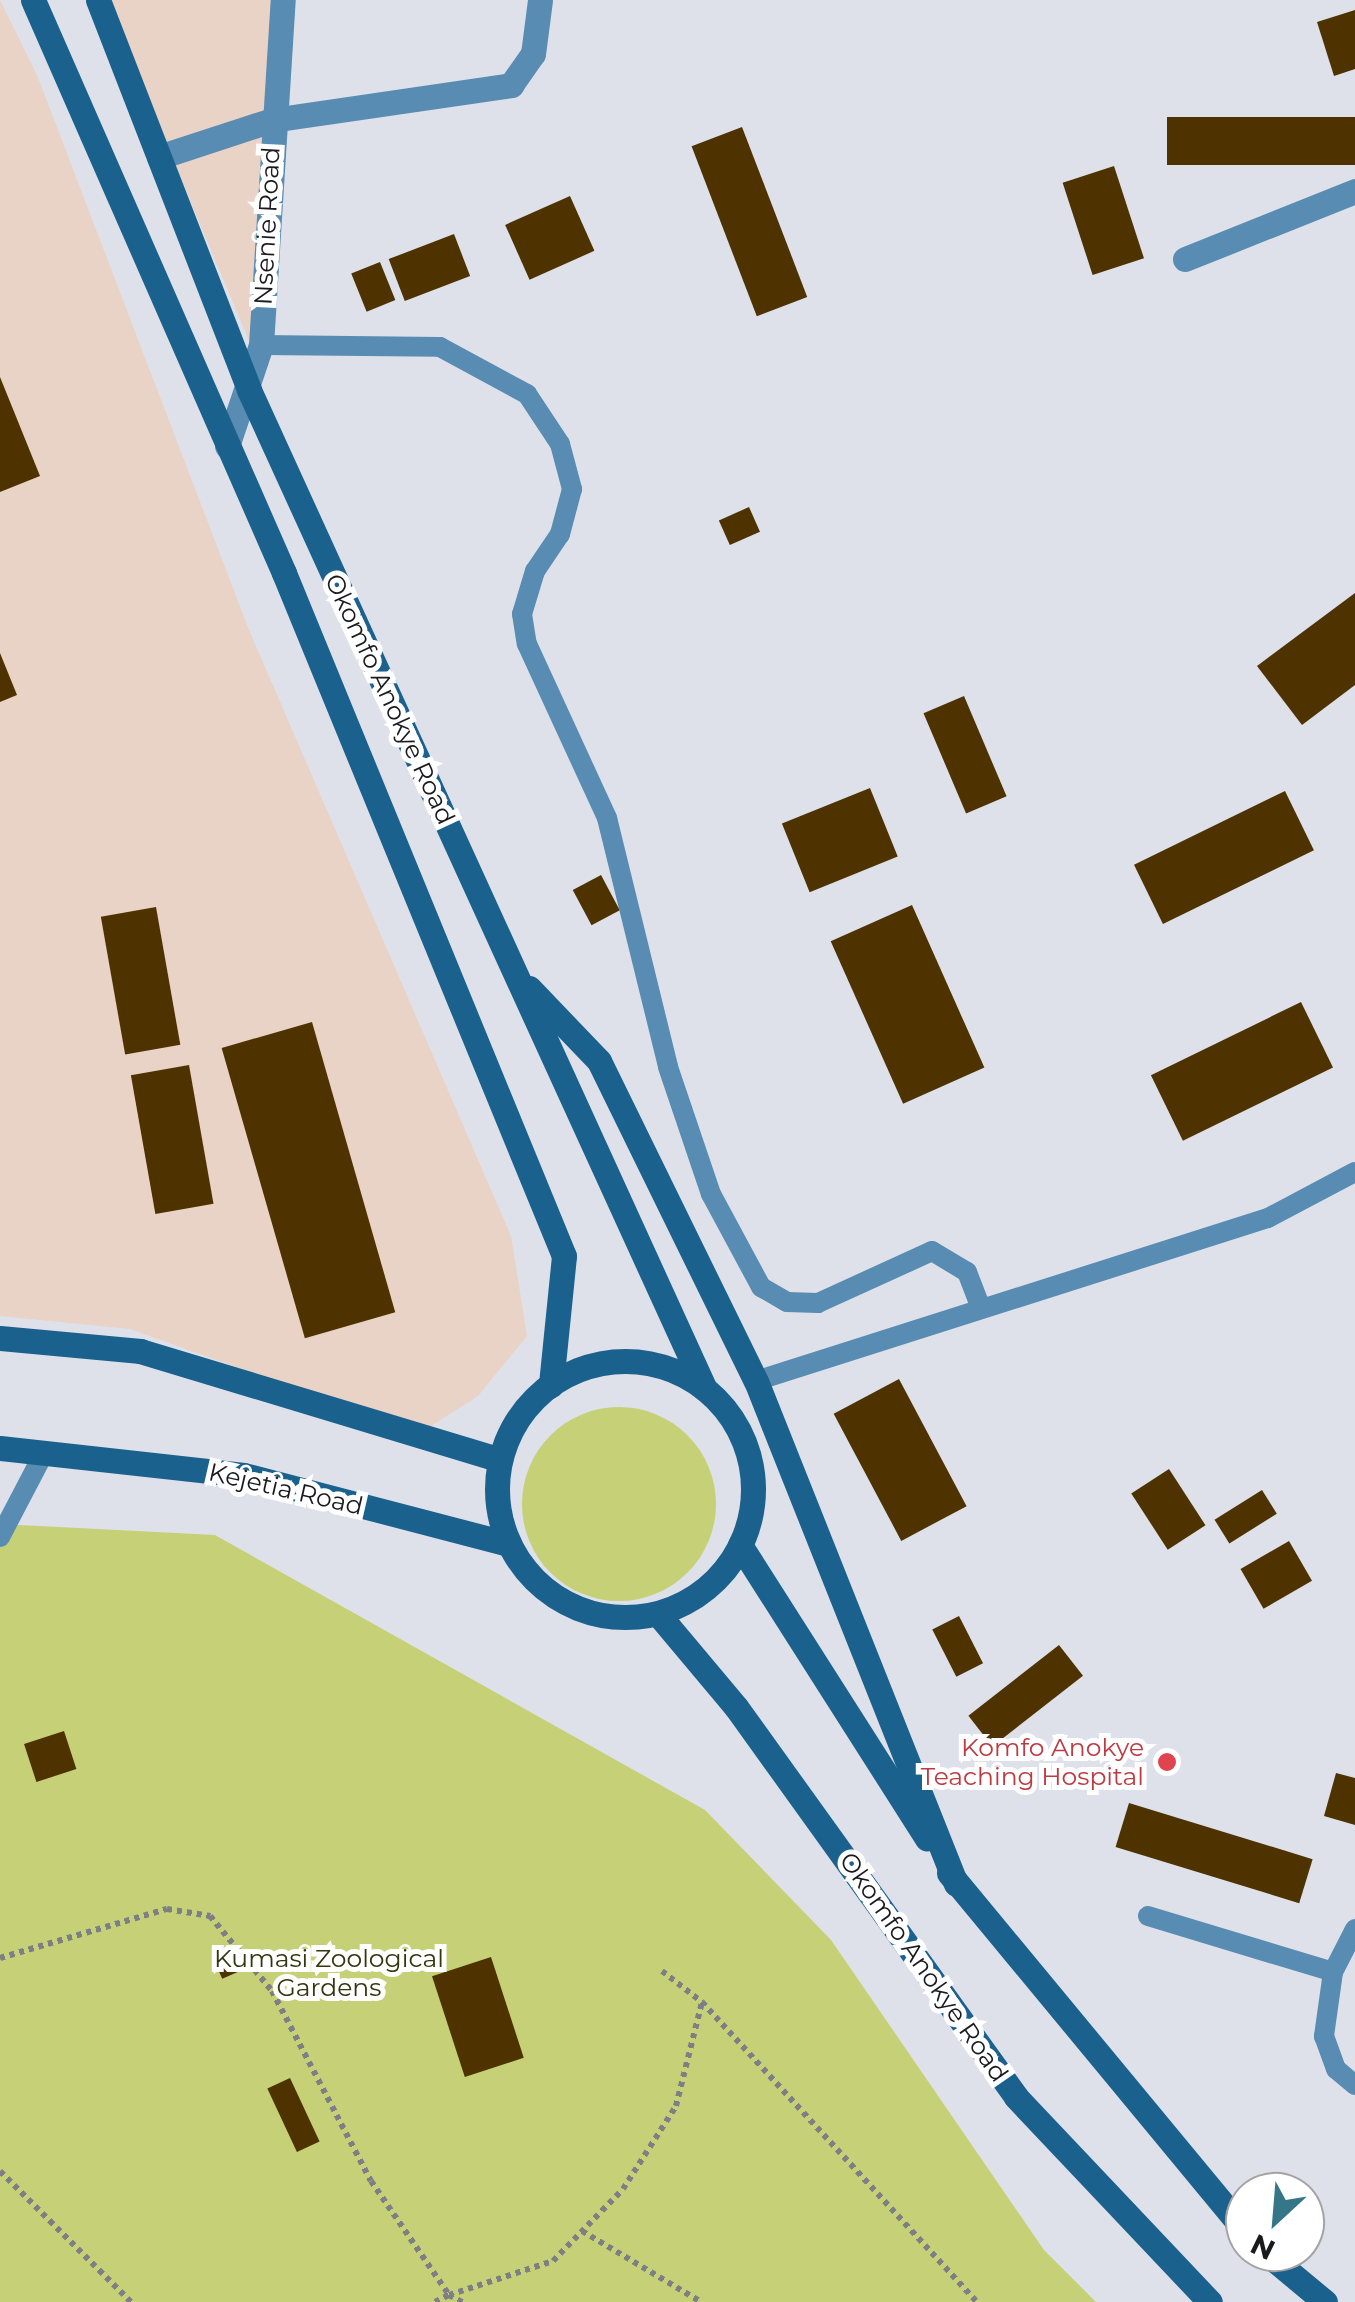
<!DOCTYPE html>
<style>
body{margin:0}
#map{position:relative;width:1355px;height:2302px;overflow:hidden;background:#dfe1ea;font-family:Montserrat,sans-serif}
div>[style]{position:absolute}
.commercial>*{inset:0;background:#e9d2c6}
.green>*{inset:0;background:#c6d076}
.round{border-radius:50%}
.building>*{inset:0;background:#4e3301;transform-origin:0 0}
.path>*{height:6px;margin-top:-3px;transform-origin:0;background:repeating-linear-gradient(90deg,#7d7f85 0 5px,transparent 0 10px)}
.service>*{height:20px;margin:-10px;padding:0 10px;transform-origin:10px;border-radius:10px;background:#588cb2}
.minor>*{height:25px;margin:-12.5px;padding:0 12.5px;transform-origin:12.5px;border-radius:12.5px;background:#588cb2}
.secondary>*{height:25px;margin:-12.5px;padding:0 12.5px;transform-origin:12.5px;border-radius:12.5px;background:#1b618d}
.secondary>.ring{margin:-12.5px;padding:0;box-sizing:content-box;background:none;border:25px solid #1b618d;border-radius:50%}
.dots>*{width:28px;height:28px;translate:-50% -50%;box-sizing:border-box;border:5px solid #fff;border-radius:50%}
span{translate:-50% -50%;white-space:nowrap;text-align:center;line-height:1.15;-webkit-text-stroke:10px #fff;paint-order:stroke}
.street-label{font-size:25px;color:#191a1d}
.health-label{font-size:25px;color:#be3a42}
.right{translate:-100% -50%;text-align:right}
.park-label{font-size:25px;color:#33370f}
.north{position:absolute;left:1225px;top:2172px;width:100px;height:100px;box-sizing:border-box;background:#fff;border:2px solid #a3a3a5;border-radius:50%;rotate:206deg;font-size:28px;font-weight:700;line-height:40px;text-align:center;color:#191a1d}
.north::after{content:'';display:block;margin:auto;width:35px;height:45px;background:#357789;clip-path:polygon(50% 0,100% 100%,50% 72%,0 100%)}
</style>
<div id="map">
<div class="commercial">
<i style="clip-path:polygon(0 0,37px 75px,249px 630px,511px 1236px,527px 1336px,478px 1396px,420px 1433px,130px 1329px,0 1316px)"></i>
<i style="clip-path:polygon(106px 0,281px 0,263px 374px)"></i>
</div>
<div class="green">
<i class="round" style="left:522px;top:1407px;width:194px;height:194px"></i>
<i style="clip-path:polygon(0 1524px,215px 1535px,705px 1810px,831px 1940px,1044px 2250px,1096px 2302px,0 2302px)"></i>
</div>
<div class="building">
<i style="clip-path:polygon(1355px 10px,1355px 69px,1334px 76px,1317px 22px)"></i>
<i style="left:1355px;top:117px;width:48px;height:188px;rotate:90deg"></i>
<i style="left:742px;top:127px;width:182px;height:54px;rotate:69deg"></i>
<i style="left:1114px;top:166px;width:97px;height:54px;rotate:72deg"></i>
<i style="left:570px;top:196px;width:60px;height:71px;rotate:66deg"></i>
<i style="left:454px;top:234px;width:45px;height:70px;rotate:69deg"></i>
<i style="left:380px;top:262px;width:41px;height:31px;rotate:68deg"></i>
<i style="clip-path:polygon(0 377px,40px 476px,0 492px)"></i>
<i style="left:749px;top:507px;width:27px;height:33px;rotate:66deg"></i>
<i style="clip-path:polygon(1355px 593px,1355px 685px,1302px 725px,1257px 666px)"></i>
<i style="clip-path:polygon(0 653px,17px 695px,0 702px)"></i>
<i style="left:964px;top:696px;width:109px;height:44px;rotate:67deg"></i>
<i style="left:870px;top:788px;width:74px;height:95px;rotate:68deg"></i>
<i style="left:1285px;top:791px;width:66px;height:168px;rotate:64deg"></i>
<i style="left:601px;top:875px;width:40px;height:32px;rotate:62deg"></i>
<i style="left:912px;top:905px;width:178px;height:89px;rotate:66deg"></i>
<i style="left:156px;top:907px;width:140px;height:56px;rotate:80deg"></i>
<i style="left:1301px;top:1002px;width:73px;height:167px;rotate:64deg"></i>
<i style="left:312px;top:1022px;width:302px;height:94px;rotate:74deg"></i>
<i style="left:189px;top:1065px;width:141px;height:59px;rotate:80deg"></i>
<i style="left:899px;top:1379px;width:144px;height:74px;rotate:62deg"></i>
<i style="left:1169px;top:1469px;width:67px;height:45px;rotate:57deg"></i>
<i style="left:1262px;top:1490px;width:28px;height:56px;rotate:58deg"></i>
<i style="left:1289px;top:1541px;width:46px;height:56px;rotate:60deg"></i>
<i style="left:959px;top:1616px;width:53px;height:30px;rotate:63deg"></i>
<i style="left:1059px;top:1645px;width:39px;height:115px;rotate:52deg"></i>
<i style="left:64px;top:1731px;width:40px;height:42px;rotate:72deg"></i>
<i style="clip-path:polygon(1336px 1773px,1355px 1778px,1355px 1825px,1324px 1816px)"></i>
<i style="left:1129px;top:1803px;width:192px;height:46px;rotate:17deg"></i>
<i style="left:228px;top:1950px;width:24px;height:17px;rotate:66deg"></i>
<i style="left:491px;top:1957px;width:106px;height:62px;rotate:72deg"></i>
<i style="left:290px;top:2078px;width:70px;height:25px;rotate:65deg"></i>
</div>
<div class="path">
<i style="left:0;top:1958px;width:174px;rotate:-16.4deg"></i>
<i style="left:167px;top:1909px;width:44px;rotate:9.2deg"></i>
<i style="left:210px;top:1916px;width:97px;rotate:50.4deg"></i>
<i style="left:272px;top:1991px;width:214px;rotate:62.5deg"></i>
<i style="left:371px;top:2181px;width:138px;rotate:55.6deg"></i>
<i style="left:449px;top:2295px;width:109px;rotate:-18.1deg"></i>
<i style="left:553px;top:2261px;width:100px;rotate:-45.8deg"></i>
<i style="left:623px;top:2189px;width:98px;rotate:-57.4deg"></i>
<i style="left:676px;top:2106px;width:107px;rotate:-76deg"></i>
<i style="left:662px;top:1971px;width:51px;rotate:37.8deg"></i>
<i style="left:702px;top:2002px;width:407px;rotate:47.5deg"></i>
<i style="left:0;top:2171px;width:185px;rotate:45deg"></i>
<i style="left:582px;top:2231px;width:139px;rotate:30.8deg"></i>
<i style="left:435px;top:2302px;width:16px;rotate:-27deg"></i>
<i style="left:449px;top:2295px;width:15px;rotate:28deg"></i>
</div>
<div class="service">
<i style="left:261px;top:345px;width:179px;rotate:0.6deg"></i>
<i style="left:440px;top:347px;width:99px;rotate:28.4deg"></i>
<i style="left:527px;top:394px;width:60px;rotate:56.6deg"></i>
<i style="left:560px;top:444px;width:47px;rotate:75.1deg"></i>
<i style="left:572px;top:489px;width:47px;rotate:104.9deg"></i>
<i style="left:560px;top:534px;width:45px;rotate:124deg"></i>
<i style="left:535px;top:571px;width:45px;rotate:106.8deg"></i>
<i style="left:522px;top:614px;width:30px;rotate:81deg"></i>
<i style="left:527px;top:644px;width:192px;rotate:65.3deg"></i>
<i style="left:607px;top:818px;width:256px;rotate:76.2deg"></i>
<i style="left:668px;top:1067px;width:134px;rotate:71.3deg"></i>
<i style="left:711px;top:1194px;width:106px;rotate:61.7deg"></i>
<i style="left:761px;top:1287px;width:30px;rotate:30deg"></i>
<i style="left:787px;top:1302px;width:31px;rotate:2deg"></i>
<i style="left:818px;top:1303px;width:125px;rotate:-24.5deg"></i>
<i style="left:932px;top:1251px;width:41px;rotate:31deg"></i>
<i style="left:967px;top:1272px;width:39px;rotate:69deg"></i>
<i style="left:756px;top:1381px;width:537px;rotate:-17.66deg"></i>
<i style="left:1268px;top:1218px;width:98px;rotate:-27.9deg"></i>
<i style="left:0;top:1537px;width:95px;rotate:-62.4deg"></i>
<i style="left:1148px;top:1916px;width:193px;rotate:16.8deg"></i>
<i style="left:1355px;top:1929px;width:48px;rotate:117.1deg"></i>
<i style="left:1333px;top:1972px;width:65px;rotate:98deg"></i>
<i style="left:1324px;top:2036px;width:35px;rotate:70deg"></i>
<i style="left:1336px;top:2069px;width:25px;rotate:40deg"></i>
</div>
<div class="minor">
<i style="left:159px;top:157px;width:119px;rotate:-18.1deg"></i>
<i style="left:272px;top:120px;width:242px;rotate:-8.3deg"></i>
<i style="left:511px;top:85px;width:38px;rotate:-55deg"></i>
<i style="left:533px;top:54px;width:54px;rotate:-82.6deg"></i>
<i style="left:1185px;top:259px;width:183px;rotate:-21.8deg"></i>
<i style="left:227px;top:446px;width:107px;rotate:-71.4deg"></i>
<i style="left:261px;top:345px;width:346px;rotate:-86.4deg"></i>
</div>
<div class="secondary">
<i style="left:33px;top:0;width:626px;rotate:66.34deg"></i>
<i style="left:284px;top:573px;width:738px;rotate:67.71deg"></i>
<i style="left:564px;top:1256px;width:130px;rotate:95.8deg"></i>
<i style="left:98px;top:0;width:418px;rotate:68.8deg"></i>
<i style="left:249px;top:390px;width:1098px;rotate:65.47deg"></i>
<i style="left:529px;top:988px;width:101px;rotate:46.2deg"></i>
<i style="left:599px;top:1061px;width:356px;rotate:63.9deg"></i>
<i style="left:756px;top:1381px;width:541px;rotate:68.32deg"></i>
<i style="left:0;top:1338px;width:141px;rotate:5.3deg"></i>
<i style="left:140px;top:1351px;width:376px;rotate:16.8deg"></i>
<i class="ring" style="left:497px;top:1361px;width:231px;height:231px"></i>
<i style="left:0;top:1448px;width:245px;rotate:6.3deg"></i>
<i style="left:244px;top:1475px;width:274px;rotate:14.6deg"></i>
<i style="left:740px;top:1545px;width:348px;rotate:57.5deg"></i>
<i style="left:658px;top:1614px;width:121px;rotate:50deg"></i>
<i style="left:736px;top:1707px;width:480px;rotate:54.3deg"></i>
<i style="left:1016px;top:2097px;width:282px;rotate:46.6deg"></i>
<i style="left:949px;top:1873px;width:465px;rotate:50.4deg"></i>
<i style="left:1265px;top:2252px;width:78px;rotate:39.8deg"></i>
</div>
<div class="dots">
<i style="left:1167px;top:1762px;background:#e0444e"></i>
</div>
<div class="street-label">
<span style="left:267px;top:226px;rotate:-87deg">Nsenie Road</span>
<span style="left:390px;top:699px;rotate:65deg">Okomfo Anokye Road</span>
<span style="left:286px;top:1489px;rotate:13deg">Kejetia Road</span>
<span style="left:924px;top:1967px;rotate:55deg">Okomfo Anokye Road</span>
</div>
<div class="health-label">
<span class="right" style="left:1144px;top:1762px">Komfo Anokye<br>Teaching Hospital</span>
</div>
<div class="park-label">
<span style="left:329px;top:1973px">Kumasi Zoological<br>Gardens</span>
</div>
<div class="north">N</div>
</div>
